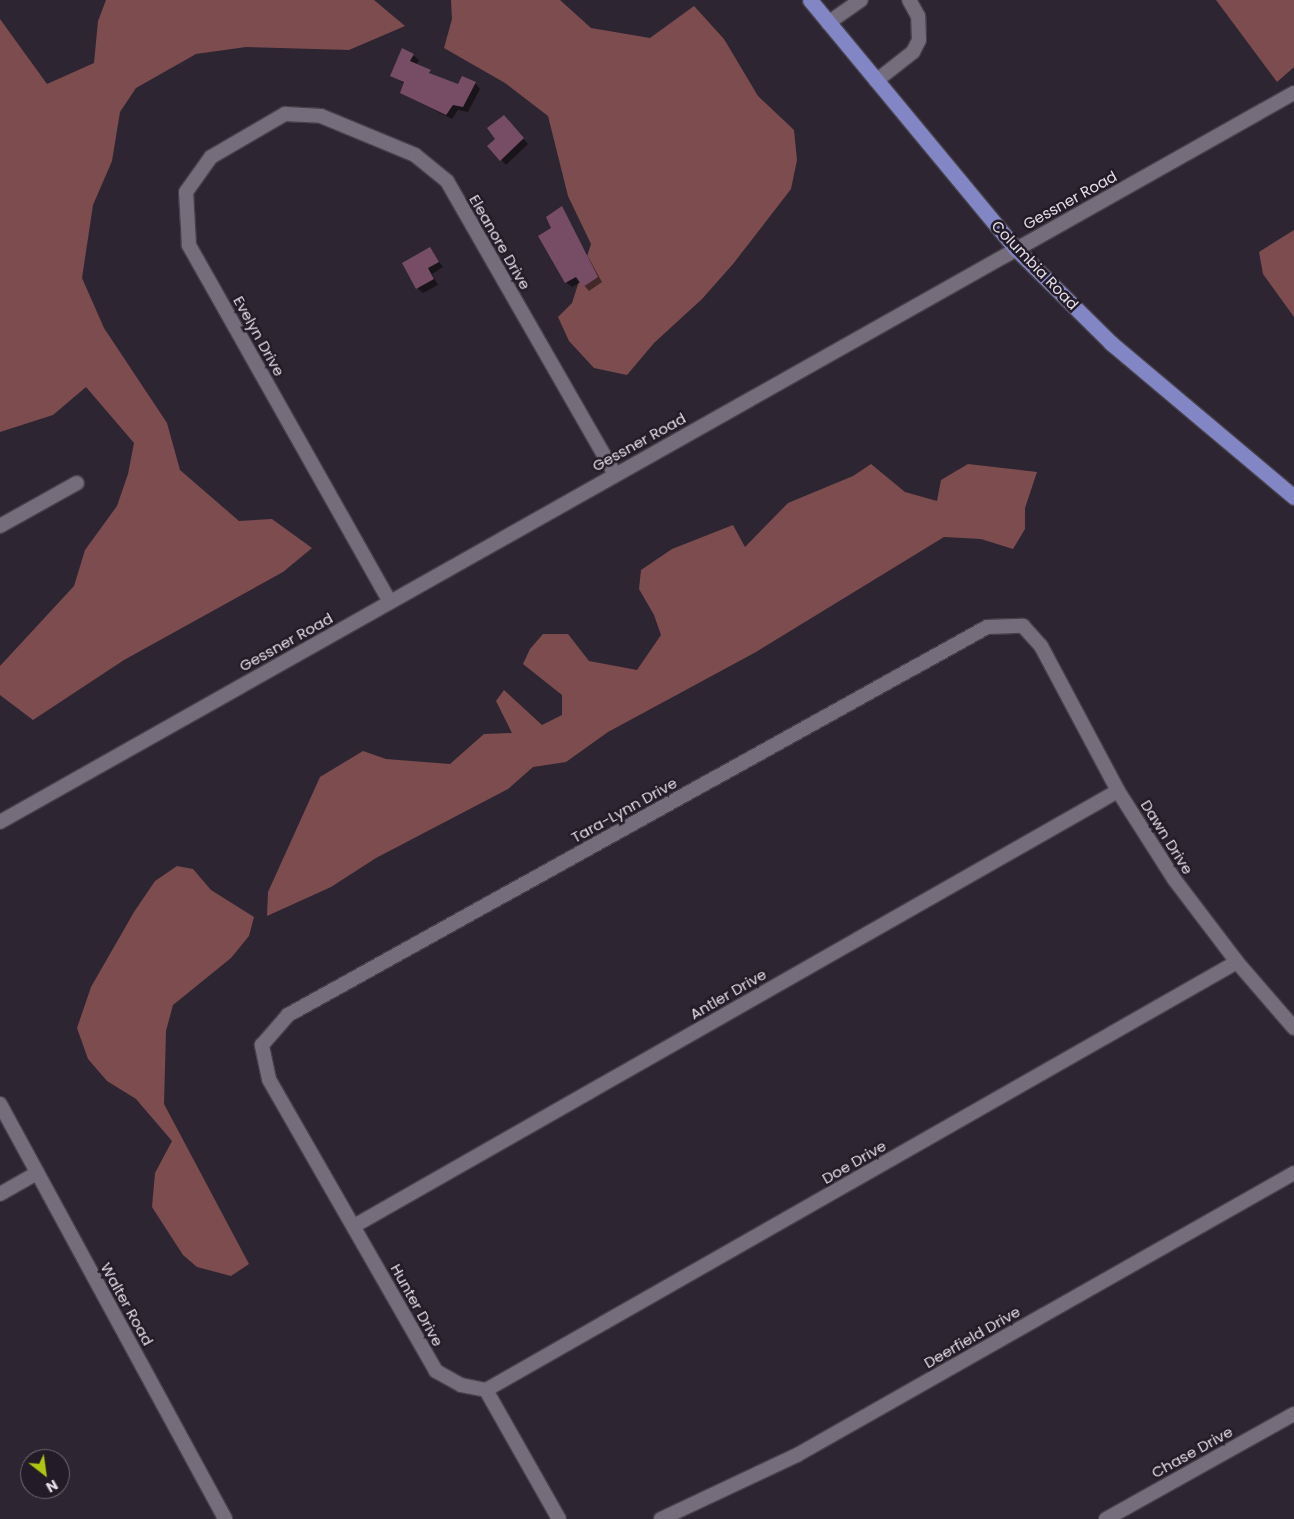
<!DOCTYPE html>
<style>
body{margin:0}
#map{position:relative;width:1294px;height:1519px;overflow:hidden;background:#2d2632;font-family:Poppins,sans-serif}
div>[style]{position:absolute}
.forest>*{inset:0;background:#7d4c4e}
.shadow>*{inset:0;background:#0007}
.building>*{inset:0;background:#774d66}
.roads{filter:drop-shadow(1px 0 #46414b) drop-shadow(-1px 0 #46414b) drop-shadow(0 1px #46414b) drop-shadow(0 -1px #46414b)}
.minor>*{height:14px;margin:-7px;padding:0 7px;transform-origin:7px;border-radius:7px;background:#756d7c}
.major>*{height:15px;margin:-7.5px;padding:0 7.5px;transform-origin:7.5px;border-radius:7.5px;background:#8386c5}
span{translate:-50% -50%;white-space:nowrap;text-align:center;line-height:1.15;-webkit-text-stroke:5px #231c28;paint-order:stroke}
.street-label{font-size:15px;color:#e3dee7}
.north{position:absolute;left:20px;top:1449px;width:50px;height:50px;box-sizing:border-box;background:#231c28;border:1px solid #706a74;border-radius:50%;rotate:150deg;font-size:14px;font-weight:700;line-height:20px;text-align:center;color:#e3dee7}
.north::after{content:'';display:block;margin:auto;width:18px;height:22px;background:#adc60f;clip-path:polygon(50% 0,100% 100%,50% 72%,0 100%)}
</style>
<div id="map">
<div class="forest">
<i style="clip-path:polygon(106px 0,374px 0,405px 26px,349px 50px,246px 47px,196px 54px,136px 88px,120px 112px,112px 161px,93px 205px,82px 278px,104px 328px,167px 423px,180px 470px,239px 521px,272px 519px,312px 548px,283px 572px,124px 660px,33px 720px,0 695px,0 666px,74px 586px,85px 550px,117px 506px,128px 474px,134px 443px,86px 387px,53px 415px,0 432px,0 19px,47px 84px,94px 63px,98px 21px)"></i>
<i style="clip-path:polygon(451px 0,560px 0,591px 28px,650px 38px,694px 6px,724px 39px,758px 96px,794px 130px,797px 160px,791px 189px,733px 264px,702px 299px,654px 343px,627px 375px,594px 368px,569px 341px,558px 317px,572px 303px,591px 244px,568px 196px,548px 116px,505px 83px,444px 48px,452px 19px)"></i>
<i style="clip-path:polygon(1216px 0,1294px 0,1294px 67px,1277px 82px)"></i>
<i style="clip-path:polygon(1294px 230px,1294px 317px,1263px 274px,1259px 252px)"></i>
<i style="clip-path:polygon(871px 464px,905px 492px,937px 501px,941px 480px,968px 464px,1037px 472px,1025px 508px,1025px 529px,1013px 549px,981px 539px,944px 537px,756px 652px,608px 732px,566px 762px,533px 767px,508px 789px,376px 858px,331px 887px,267px 916px,268px 892px,320px 777px,363px 751px,386px 759px,450px 764px,484px 734px,512px 733px,496px 701px,504px 690px,542px 725px,562px 715px,562px 695px,523px 664px,530px 649px,543px 634px,568px 634px,589px 661px,637px 670px,661px 635px,654px 615px,639px 589px,641px 570px,672px 549px,733px 525px,745px 547px,788px 503px,853px 476px)"></i>
<i style="clip-path:polygon(177px 866px,193px 869px,211px 890px,254px 917px,249px 936px,231px 958px,173px 1005px,166px 1031px,164px 1104px,249px 1264px,231px 1276px,197px 1267px,183px 1255px,152px 1207px,155px 1173px,172px 1141px,136px 1099px,107px 1081px,88px 1059px,77px 1028px,91px 987px,134px 912px,155px 881px)"></i>
</div>
<div class="shadow">
<i style="clip-path:polygon(413px 55px,419px 60px,416px 65px,435px 76px,459px 86px,475px 83px,480px 89px,468px 112px,458px 110px,452px 119px,401px 93px,405px 84px,392px 75px)"></i>
<i style="clip-path:polygon(509px 122px,528px 144px,506px 165px,489px 146px)"></i>
<i style="clip-path:polygon(561px 208px,602px 282px,589px 291px,581px 282px,572px 287px,566px 282px,553px 229px)"></i>
<i style="clip-path:polygon(429px 248px,443px 267px,432px 274px,438px 285px,423px 293px,417px 288px)"></i>
</div>
<div class="building">
<i style="clip-path:polygon(402px 48px,414px 54px,410px 61px,431px 70px,429px 73px,458px 84px,462px 76px,476px 82px,463px 107px,453px 105px,446px 115px,400px 93px,404px 82px,390px 76px)"></i>
<i style="clip-path:polygon(504px 115px,524px 138px,500px 161px,487px 146px,495px 139px,487px 128px)"></i>
<i style="clip-path:polygon(562px 206px,598px 277px,583px 287px,576px 277px,565px 283px,538px 236px,551px 228px,546px 217px)"></i>
<i style="clip-path:polygon(430px 247px,439px 262px,428px 268px,434px 279px,416px 289px,402px 263px)"></i>
</div>
<div class="roads">
<div class="minor">
<i style="left:828px;top:23px;width:40px;rotate:-34.9deg"></i>
<i style="left:876px;top:81px;width:47px;rotate:-38.1deg"></i>
<i style="left:913px;top:52px;width:13px;rotate:-63deg"></i>
<i style="left:919px;top:40px;width:24px;rotate:-92deg"></i>
<i style="left:918px;top:16px;width:18px;rotate:-119deg"></i>
<i style="left:0;top:526px;width:88px;rotate:-29.2deg"></i>
<i style="left:390px;top:602px;width:410px;rotate:-119.4deg"></i>
<i style="left:189px;top:245px;width:53px;rotate:-93.2deg"></i>
<i style="left:186px;top:192px;width:43px;rotate:-54.5deg"></i>
<i style="left:211px;top:157px;width:86px;rotate:-30.2deg"></i>
<i style="left:285px;top:114px;width:36px;rotate:3deg"></i>
<i style="left:321px;top:116px;width:102px;rotate:22.5deg"></i>
<i style="left:415px;top:155px;width:41px;rotate:39.1deg"></i>
<i style="left:447px;top:181px;width:338px;rotate:60.2deg"></i>
<i style="left:0;top:822px;width:1485px;rotate:-29.4deg"></i>
<i style="left:0;top:1104px;width:472px;rotate:61.5deg"></i>
<i style="left:0;top:1194px;width:43px;rotate:-29.6deg"></i>
<i style="left:354px;top:1226px;width:879px;rotate:-29.66deg"></i>
<i style="left:486px;top:1390px;width:864px;rotate:-29.68deg"></i>
<i style="left:559px;top:1519px;width:148px;rotate:-119.5deg"></i>
<i style="left:486px;top:1390px;width:25px;rotate:-169deg"></i>
<i style="left:461px;top:1385px;width:29px;rotate:-151deg"></i>
<i style="left:436px;top:1371px;width:336px;rotate:-119.8deg"></i>
<i style="left:269px;top:1079px;width:35px;rotate:-102deg"></i>
<i style="left:262px;top:1045px;width:40px;rotate:-49deg"></i>
<i style="left:288px;top:1015px;width:799px;rotate:-29.03deg"></i>
<i style="left:987px;top:627px;width:36px;rotate:-2deg"></i>
<i style="left:1023px;top:626px;width:27px;rotate:48deg"></i>
<i style="left:1041px;top:646px;width:164px;rotate:62deg"></i>
<i style="left:1118px;top:791px;width:104px;rotate:57.5deg"></i>
<i style="left:1174px;top:879px;width:104px;rotate:52.8deg"></i>
<i style="left:1237px;top:962px;width:87px;rotate:49.2deg"></i>
<i style="left:661px;top:1519px;width:150px;rotate:-25.2deg"></i>
<i style="left:797px;top:1455px;width:571px;rotate:-29.57deg"></i>
<i style="left:1106px;top:1519px;width:215px;rotate:-29.2deg"></i>
</div>
<div class="major">
<i style="left:810px;top:0;width:323px;rotate:50.4deg"></i>
<i style="left:1016px;top:249px;width:134px;rotate:44.7deg"></i>
<i style="left:1111px;top:343px;width:239px;rotate:40.1deg"></i>
</div>
</div>
<div class="street-label">
<span style="left:1070px;top:200px;rotate:-29deg">Gessner Road</span>
<span style="left:500px;top:242px;rotate:60deg">Eleanore Drive</span>
<span style="left:1035px;top:265px;rotate:46deg">Columbia Road</span>
<span style="left:259px;top:336px;rotate:61deg">Evelyn Drive</span>
<span style="left:639px;top:442px;rotate:-29deg">Gessner Road</span>
<span style="left:286px;top:642px;rotate:-29deg">Gessner Road</span>
<span style="left:624px;top:810px;rotate:-29deg">Tara-Lynn Drive</span>
<span style="left:1167px;top:837px;rotate:58deg">Dawn Drive</span>
<span style="left:728px;top:994px;rotate:-30deg">Antler Drive</span>
<span style="left:854px;top:1162px;rotate:-30deg">Doe Drive</span>
<span style="left:127px;top:1304px;rotate:61deg">Walter Road</span>
<span style="left:417px;top:1305px;rotate:61deg">Hunter Drive</span>
<span style="left:972px;top:1337px;rotate:-30deg">Deerfield Drive</span>
<span style="left:1192px;top:1452px;rotate:-29deg">Chase Drive</span>
</div>
<div class="north">N</div>
</div>
